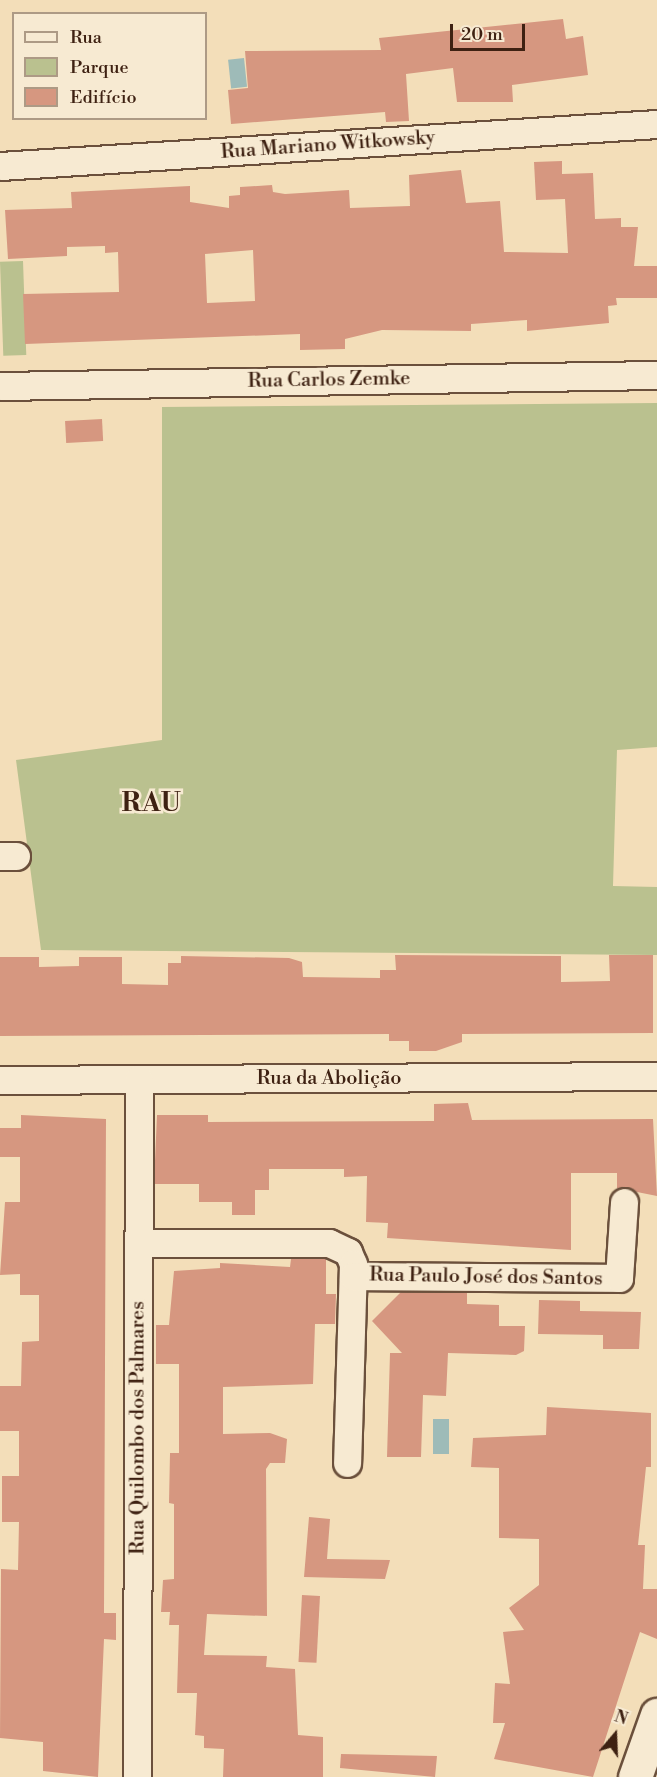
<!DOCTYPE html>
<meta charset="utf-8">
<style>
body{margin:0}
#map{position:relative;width:657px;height:1777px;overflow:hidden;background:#f3deb9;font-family:"Libre Bodoni",serif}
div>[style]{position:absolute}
.green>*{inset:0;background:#bac18f;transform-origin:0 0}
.water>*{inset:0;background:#9ebbb8;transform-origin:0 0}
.building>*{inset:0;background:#d69780;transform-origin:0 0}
.roads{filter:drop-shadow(2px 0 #6b503c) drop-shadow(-2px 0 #6b503c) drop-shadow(0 2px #6b503c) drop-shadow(0 -2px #6b503c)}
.street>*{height:27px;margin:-13.5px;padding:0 13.5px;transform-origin:13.5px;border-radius:13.5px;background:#f7ead2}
.secondary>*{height:33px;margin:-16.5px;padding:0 16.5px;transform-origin:16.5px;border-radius:16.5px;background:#f7ead2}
span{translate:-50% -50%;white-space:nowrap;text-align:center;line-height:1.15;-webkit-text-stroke:5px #f7ead2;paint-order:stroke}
.street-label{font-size:20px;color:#3e2112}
.district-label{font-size:26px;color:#3e2112;font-weight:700;letter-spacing:1.5px}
.legend{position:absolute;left:12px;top:12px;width:195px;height:108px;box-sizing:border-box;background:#f7ead2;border:2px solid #ad9a85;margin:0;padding:8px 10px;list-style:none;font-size:18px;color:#3e2112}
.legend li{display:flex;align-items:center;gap:12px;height:30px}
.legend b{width:30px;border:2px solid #ad9a85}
.north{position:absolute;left:585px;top:1705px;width:60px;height:60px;-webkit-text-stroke:4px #f7ead2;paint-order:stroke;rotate:19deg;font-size:16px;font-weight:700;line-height:24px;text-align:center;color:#3e2112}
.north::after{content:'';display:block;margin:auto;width:21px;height:27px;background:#3e2112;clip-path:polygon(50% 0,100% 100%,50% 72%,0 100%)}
.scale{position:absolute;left:450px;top:24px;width:75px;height:27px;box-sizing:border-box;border:3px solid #3e2112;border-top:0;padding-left:8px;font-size:18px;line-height:21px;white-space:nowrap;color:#3e2112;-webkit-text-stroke:4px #f7ead2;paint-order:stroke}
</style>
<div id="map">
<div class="green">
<i style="left:23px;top:261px;width:94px;height:23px;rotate:88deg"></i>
<i style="clip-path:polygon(657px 403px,657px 747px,617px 750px,613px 886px,657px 887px,657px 955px,41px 950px,16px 760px,162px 740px,162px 407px)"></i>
</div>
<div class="water">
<i style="left:244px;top:58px;width:29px;height:16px;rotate:84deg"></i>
<i style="left:433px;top:1419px;width:16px;height:35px"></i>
</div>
<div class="building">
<i style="clip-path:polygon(563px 19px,566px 39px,583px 36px,588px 75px,512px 85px,513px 102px,457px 102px,453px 68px,406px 74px,409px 121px,386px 122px,385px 112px,231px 124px,228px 90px,248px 88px,245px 51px,381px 50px,379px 38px)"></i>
<i style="clip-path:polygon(evenodd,562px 161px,562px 174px,593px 173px,595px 219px,621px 218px,621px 227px,638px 227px,634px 266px,657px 266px,657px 298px,616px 298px,617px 305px,608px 306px,609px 323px,527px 331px,527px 320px,471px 324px,471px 331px,382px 330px,345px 339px,345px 349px,300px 350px,300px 334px,25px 344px,23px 294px,119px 292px,118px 252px,105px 253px,105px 246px,67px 247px,67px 256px,8px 259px,5px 210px,72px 208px,71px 192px,190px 186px,190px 202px,229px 208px,229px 196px,240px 195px,240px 187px,272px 185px,273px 192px,285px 194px,349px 190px,350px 208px,410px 206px,409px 175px,461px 170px,466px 203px,500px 201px,504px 252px,568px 253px,565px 199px,536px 200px,534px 162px,562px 161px,253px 250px,255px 301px,207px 303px,205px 254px,253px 250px)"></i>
<i style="left:102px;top:419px;width:22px;height:37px;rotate:87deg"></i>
<i style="clip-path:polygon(395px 955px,561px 956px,561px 982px,610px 981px,609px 955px,653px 955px,653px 1033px,462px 1034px,462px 1042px,436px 1051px,409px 1051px,409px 1041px,389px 1041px,389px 1034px,0 1036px,0 957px,39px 957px,39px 967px,79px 966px,79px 957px,122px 957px,122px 984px,168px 985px,168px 963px,181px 963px,181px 956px,289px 958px,302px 962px,303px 977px,380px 978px,380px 970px,396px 970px)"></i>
<i style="clip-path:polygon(468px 1103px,472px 1120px,653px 1119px,657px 1196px,617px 1188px,617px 1173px,571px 1173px,571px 1250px,387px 1238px,388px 1223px,366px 1222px,367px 1176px,344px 1177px,344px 1169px,269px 1169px,269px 1190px,255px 1190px,255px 1215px,232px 1215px,232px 1202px,199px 1202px,199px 1184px,154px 1184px,157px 1115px,208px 1115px,208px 1122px,434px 1121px,434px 1104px)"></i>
<i style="clip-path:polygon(21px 1115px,106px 1119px,104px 1613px,116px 1613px,116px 1640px,104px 1639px,98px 1777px,43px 1771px,43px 1742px,0 1738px,1px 1569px,18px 1570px,19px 1522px,2px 1522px,2px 1476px,19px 1476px,19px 1431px,0 1431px,0 1386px,21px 1386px,22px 1342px,39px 1341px,39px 1295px,20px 1295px,20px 1274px,0 1275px,5px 1202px,20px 1202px,20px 1157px,0 1157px,0 1128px,21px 1128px)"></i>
<i style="clip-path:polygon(291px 1259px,326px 1259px,326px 1294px,336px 1294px,335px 1324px,315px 1324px,313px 1384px,223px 1387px,223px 1434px,270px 1433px,287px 1439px,285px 1463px,270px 1463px,266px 1469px,267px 1616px,207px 1614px,204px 1655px,267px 1656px,266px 1667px,295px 1669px,298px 1735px,323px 1737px,323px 1777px,223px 1777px,224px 1749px,204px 1748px,204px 1736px,195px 1735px,197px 1693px,177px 1693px,179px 1625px,169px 1625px,170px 1612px,161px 1612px,163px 1580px,174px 1579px,174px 1504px,169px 1503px,170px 1453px,179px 1453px,179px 1364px,156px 1364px,156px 1325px,169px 1325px,174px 1271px,220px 1268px,220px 1263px,290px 1267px)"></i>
<i style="clip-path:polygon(401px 1292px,467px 1293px,467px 1304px,499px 1305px,499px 1326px,525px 1326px,524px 1351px,516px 1355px,448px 1353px,446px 1396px,423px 1395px,421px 1457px,387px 1457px,390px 1353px,402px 1353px,372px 1321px)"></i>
<i style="clip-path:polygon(539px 1300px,580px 1301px,580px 1311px,641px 1312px,639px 1349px,603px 1349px,603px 1335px,538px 1334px)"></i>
<i style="clip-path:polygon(547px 1407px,651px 1413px,651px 1467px,646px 1467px,638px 1545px,645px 1545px,643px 1589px,657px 1589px,657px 1639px,640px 1632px,593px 1777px,494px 1759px,505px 1723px,493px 1723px,495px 1683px,510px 1684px,503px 1632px,524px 1630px,509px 1608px,539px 1585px,539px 1539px,499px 1538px,499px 1468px,471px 1467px,473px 1438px,546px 1435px)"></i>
<i style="clip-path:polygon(309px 1517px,330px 1519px,327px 1559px,390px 1560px,385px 1579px,304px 1577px)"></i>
<i style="left:302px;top:1595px;width:18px;height:67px;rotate:3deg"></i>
<i style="clip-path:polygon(341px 1754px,437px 1756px,435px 1777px,340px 1768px)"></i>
</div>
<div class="roads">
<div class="street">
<i style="left:0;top:166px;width:658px;rotate:-3.66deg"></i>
<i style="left:0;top:386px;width:657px;rotate:-0.96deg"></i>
<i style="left:0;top:856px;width:16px"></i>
<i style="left:0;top:1080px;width:657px;rotate:-0.35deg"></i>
<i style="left:138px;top:1243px;width:191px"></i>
<i style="left:329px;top:1243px;width:21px;rotate:25deg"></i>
<i style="left:348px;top:1252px;width:13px;rotate:67deg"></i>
<i style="left:353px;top:1264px;width:199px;rotate:91.7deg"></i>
<i style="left:353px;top:1276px;width:266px;rotate:0.4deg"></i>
<i style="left:619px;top:1278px;width:76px;rotate:-86.2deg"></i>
<i style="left:137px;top:1777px;width:698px;rotate:-89.84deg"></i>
</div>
<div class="secondary">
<i style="left:635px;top:1777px;width:66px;rotate:-70.5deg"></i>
</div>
</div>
<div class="street-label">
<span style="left:328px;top:145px;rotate:-4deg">Rua Mariano Witkowsky</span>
<span style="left:329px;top:380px;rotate:-1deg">Rua Carlos Zemke</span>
<span style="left:329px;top:1078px">Rua da Abolição</span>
<span style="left:486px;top:1277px;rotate:1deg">Rua Paulo José dos Santos</span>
<span style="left:138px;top:1428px;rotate:-90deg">Rua Quilombo dos Palmares</span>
</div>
<div class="district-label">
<span style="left:152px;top:804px">RAU</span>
</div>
<ul class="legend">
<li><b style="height:8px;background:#f7ead2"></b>Rua</li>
<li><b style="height:16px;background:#bac18f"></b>Parque</li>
<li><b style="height:16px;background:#d69780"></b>Edifício</li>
</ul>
<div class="north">N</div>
<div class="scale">20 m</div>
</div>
